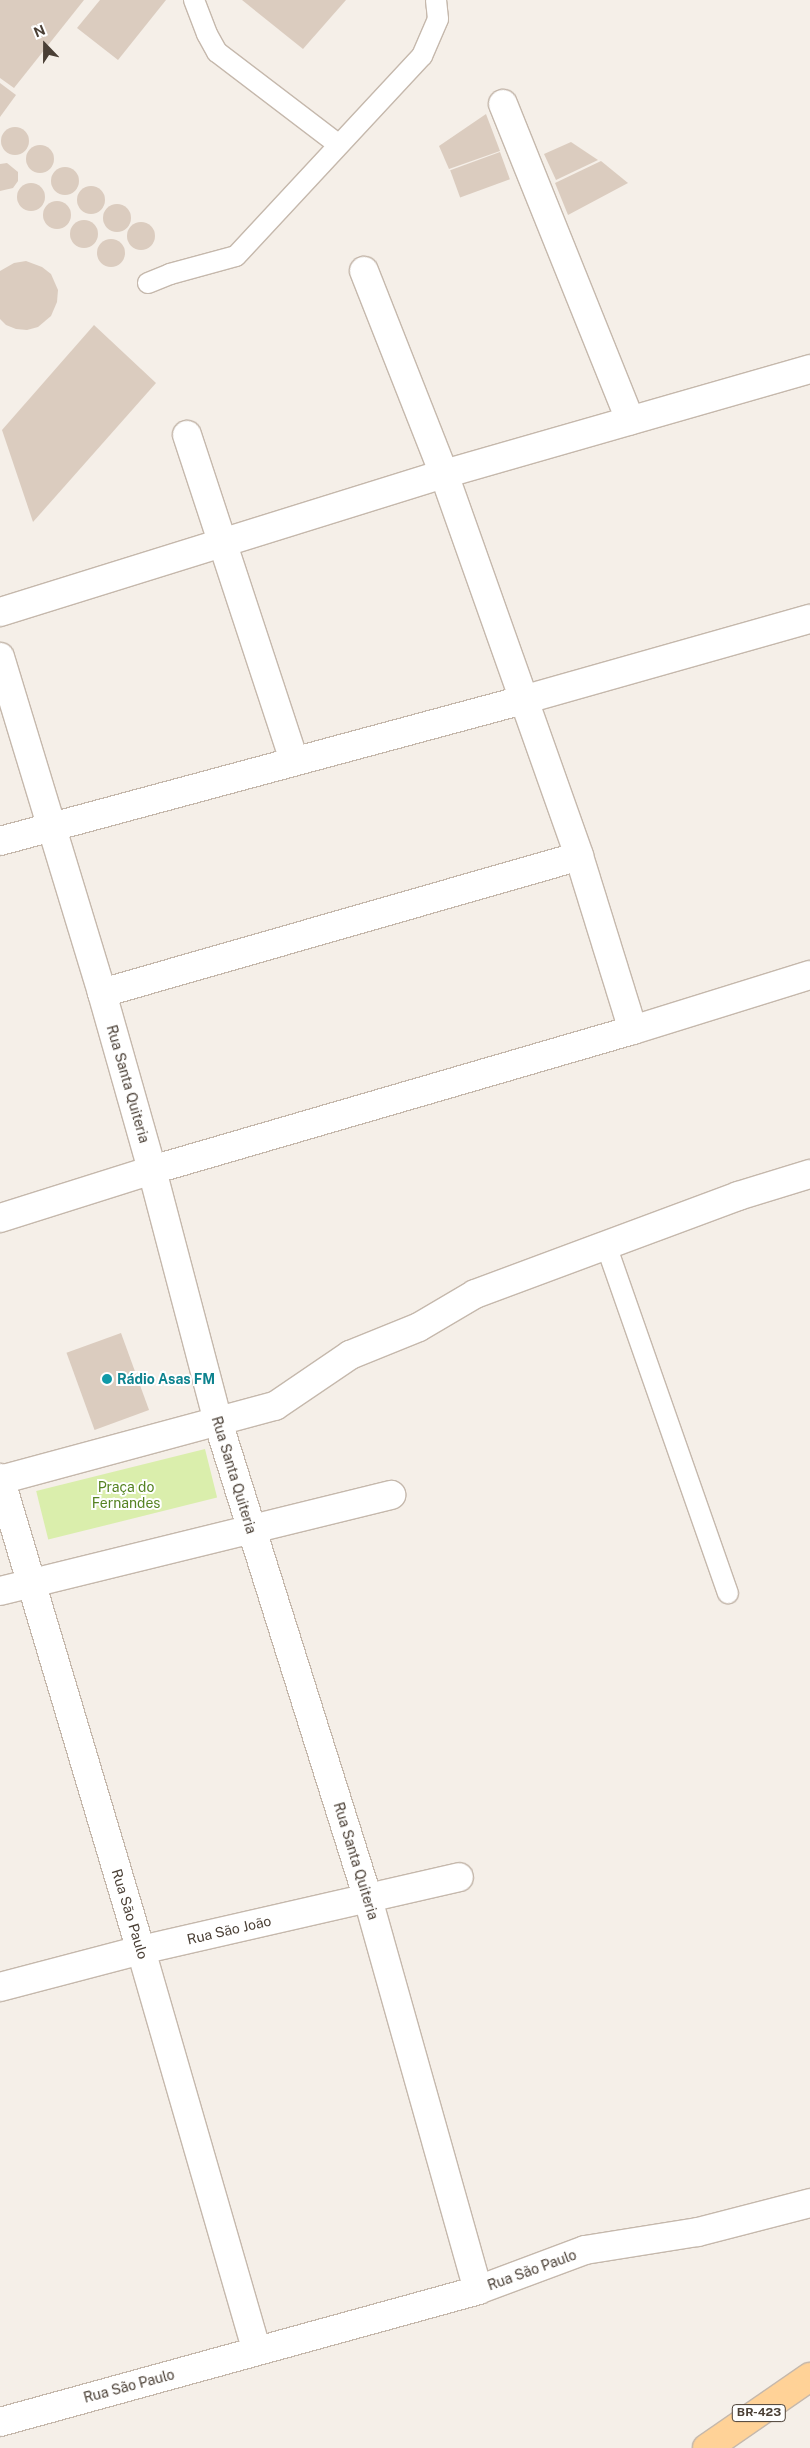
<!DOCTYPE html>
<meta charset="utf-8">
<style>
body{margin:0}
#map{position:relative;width:810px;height:2448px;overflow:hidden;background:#f5efe8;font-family:"Public Sans",sans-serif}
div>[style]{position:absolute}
.green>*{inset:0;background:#daeeac;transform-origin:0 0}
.building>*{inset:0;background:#dbccbf;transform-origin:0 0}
.round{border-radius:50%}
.roads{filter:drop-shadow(1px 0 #c5b8ac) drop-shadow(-1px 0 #c5b8ac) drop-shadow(0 1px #c5b8ac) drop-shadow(0 -1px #c5b8ac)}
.lane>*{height:20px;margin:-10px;padding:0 10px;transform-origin:10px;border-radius:10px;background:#fff}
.street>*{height:28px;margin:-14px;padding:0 14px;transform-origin:14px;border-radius:14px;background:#fff}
.primary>*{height:28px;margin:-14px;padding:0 14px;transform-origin:14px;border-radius:14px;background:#ffd297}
.dots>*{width:14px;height:14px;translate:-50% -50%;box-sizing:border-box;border:2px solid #fff;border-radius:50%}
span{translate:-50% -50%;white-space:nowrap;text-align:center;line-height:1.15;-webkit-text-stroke:4px #fff;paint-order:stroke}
.shield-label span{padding:1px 4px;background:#fff;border:1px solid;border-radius:4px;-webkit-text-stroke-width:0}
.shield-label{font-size:12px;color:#4a3f35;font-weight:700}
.street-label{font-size:14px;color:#4a3f35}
.culture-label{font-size:14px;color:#0d838f;font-weight:700}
.left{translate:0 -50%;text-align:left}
.park-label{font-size:14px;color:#558322}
.north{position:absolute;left:20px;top:20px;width:50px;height:50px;-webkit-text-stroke:4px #fff;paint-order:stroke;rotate:338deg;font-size:14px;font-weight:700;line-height:20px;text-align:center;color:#4a3f35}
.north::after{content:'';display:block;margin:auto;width:18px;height:22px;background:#4a3f35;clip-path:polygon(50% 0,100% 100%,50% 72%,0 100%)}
</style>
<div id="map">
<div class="green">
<i style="left:205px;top:1449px;width:50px;height:174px;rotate:76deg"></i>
</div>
<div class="building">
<i style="clip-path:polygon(0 0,84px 0,14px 88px,0 78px)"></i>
<i style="clip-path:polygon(100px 0,166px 0,118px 60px,77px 28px)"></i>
<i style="clip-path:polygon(242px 0,346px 0,303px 49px)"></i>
<i style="clip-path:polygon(0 83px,16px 95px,0 117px)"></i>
<i style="clip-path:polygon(486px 114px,500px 151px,449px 169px,439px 146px)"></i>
<i class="round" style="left:1px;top:127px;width:28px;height:28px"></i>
<i style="clip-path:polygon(571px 142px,598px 160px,556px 180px,544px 154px)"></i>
<i class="round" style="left:26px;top:145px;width:28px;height:28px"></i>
<i style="left:500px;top:152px;width:29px;height:53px;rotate:70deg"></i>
<i style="clip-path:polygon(601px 161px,628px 183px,568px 215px,555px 183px)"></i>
<i style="clip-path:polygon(7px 163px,18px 172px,18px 181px,13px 188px,0 191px,0 164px)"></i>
<i class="round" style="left:51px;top:167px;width:28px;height:28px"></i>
<i class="round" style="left:17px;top:183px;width:28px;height:28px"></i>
<i class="round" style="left:77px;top:186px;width:28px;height:28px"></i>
<i class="round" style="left:43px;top:201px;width:28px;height:28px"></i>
<i class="round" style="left:103px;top:204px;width:28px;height:28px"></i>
<i class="round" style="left:70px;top:220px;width:28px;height:28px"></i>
<i class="round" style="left:127px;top:222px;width:28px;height:28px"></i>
<i class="round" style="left:97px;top:239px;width:28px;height:28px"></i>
<i style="clip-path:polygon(26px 261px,42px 267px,51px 274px,58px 290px,57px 302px,51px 316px,38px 327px,27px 330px,16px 329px,6px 325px,0 319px,0 271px,14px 263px)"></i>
<i style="clip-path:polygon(94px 325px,156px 383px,33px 522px,2px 430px)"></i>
<i style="left:121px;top:1333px;width:82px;height:58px;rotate:70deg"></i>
</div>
<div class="roads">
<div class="lane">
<i style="left:194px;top:0;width:36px;rotate:69deg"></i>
<i style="left:207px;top:34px;width:21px;rotate:61deg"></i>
<i style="left:217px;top:52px;width:153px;rotate:37.3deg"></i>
<i style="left:148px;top:283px;width:24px;rotate:-22deg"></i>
<i style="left:170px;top:274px;width:68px;rotate:-15.3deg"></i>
<i style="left:236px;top:256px;width:273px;rotate:-47.1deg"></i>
<i style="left:422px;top:56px;width:40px;rotate:-66.6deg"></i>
<i style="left:438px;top:19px;width:19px;rotate:-96deg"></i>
<i style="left:606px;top:1245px;width:369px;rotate:70.7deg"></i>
</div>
<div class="street">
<i style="left:503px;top:104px;width:341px;rotate:68.1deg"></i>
<i style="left:364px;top:271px;width:218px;rotate:68.5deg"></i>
<i style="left:444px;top:474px;width:405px;rotate:70.5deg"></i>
<i style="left:579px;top:856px;width:182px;rotate:72.8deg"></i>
<i style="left:187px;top:435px;width:343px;rotate:71.8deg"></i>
<i style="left:0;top:612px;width:465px;rotate:-17.3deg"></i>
<i style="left:444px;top:474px;width:381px;rotate:-16deg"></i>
<i style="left:0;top:657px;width:351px;rotate:73.1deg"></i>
<i style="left:102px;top:993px;width:184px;rotate:74.2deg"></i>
<i style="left:152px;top:1170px;width:260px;rotate:75.3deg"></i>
<i style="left:218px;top:1422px;width:500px;rotate:72.54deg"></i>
<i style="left:368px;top:1899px;width:406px;rotate:74.3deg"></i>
<i style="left:0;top:841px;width:542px;rotate:-15.09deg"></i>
<i style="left:523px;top:700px;width:298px;rotate:-15.8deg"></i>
<i style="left:102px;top:993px;width:496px;rotate:-16deg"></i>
<i style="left:0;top:1218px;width:159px;rotate:-17.5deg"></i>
<i style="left:152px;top:1170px;width:501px;rotate:-16.23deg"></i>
<i style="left:633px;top:1030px;width:185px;rotate:-17.3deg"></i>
<i style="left:0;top:1478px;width:493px;rotate:73.4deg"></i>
<i style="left:141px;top:1950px;width:417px;rotate:73.9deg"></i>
<i style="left:0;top:1480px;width:285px;rotate:-15.1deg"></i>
<i style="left:275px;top:1406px;width:91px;rotate:-34.2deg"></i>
<i style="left:350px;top:1355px;width:74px;rotate:-22.1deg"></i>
<i style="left:419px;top:1327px;width:65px;rotate:-30.5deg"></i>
<i style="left:475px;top:1294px;width:281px;rotate:-20.4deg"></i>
<i style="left:738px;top:1196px;width:75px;rotate:-17deg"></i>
<i style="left:0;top:1591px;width:403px;rotate:-13.8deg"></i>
<i style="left:0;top:1987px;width:146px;rotate:-14.7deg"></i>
<i style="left:141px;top:1950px;width:326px;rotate:-12.9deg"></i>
<i style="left:0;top:2422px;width:496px;rotate:-15.4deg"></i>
<i style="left:478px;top:2290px;width:114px;rotate:-20.5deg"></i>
<i style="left:585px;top:2250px;width:114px;rotate:-9.1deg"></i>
<i style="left:698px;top:2232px;width:116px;rotate:-14.5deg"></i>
</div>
<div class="primary">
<i style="left:707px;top:2448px;width:125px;rotate:-34.6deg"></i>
</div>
</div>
<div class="dots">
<i style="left:107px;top:1379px;background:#0f9aa8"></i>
</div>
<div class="shield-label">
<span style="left:759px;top:2413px">BR-423</span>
</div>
<div class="street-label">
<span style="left:128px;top:1084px;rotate:74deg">Rua Santa Quiteria</span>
<span style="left:234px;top:1475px;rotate:73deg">Rua Santa Quiteria</span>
<span style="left:356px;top:1861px;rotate:73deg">Rua Santa Quiteria</span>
<span style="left:130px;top:1914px;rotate:73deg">Rua São Paulo</span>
<span style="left:229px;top:1930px;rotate:-13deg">Rua São João</span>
<span style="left:532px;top:2270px;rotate:-20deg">Rua São Paulo</span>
<span style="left:129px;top:2386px;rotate:-15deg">Rua São Paulo</span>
</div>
<div class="culture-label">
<span class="left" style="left:117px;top:1379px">Rádio Asas FM</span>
</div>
<div class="park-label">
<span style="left:126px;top:1495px">Praça do<br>Fernandes</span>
</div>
<div class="north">N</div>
</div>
